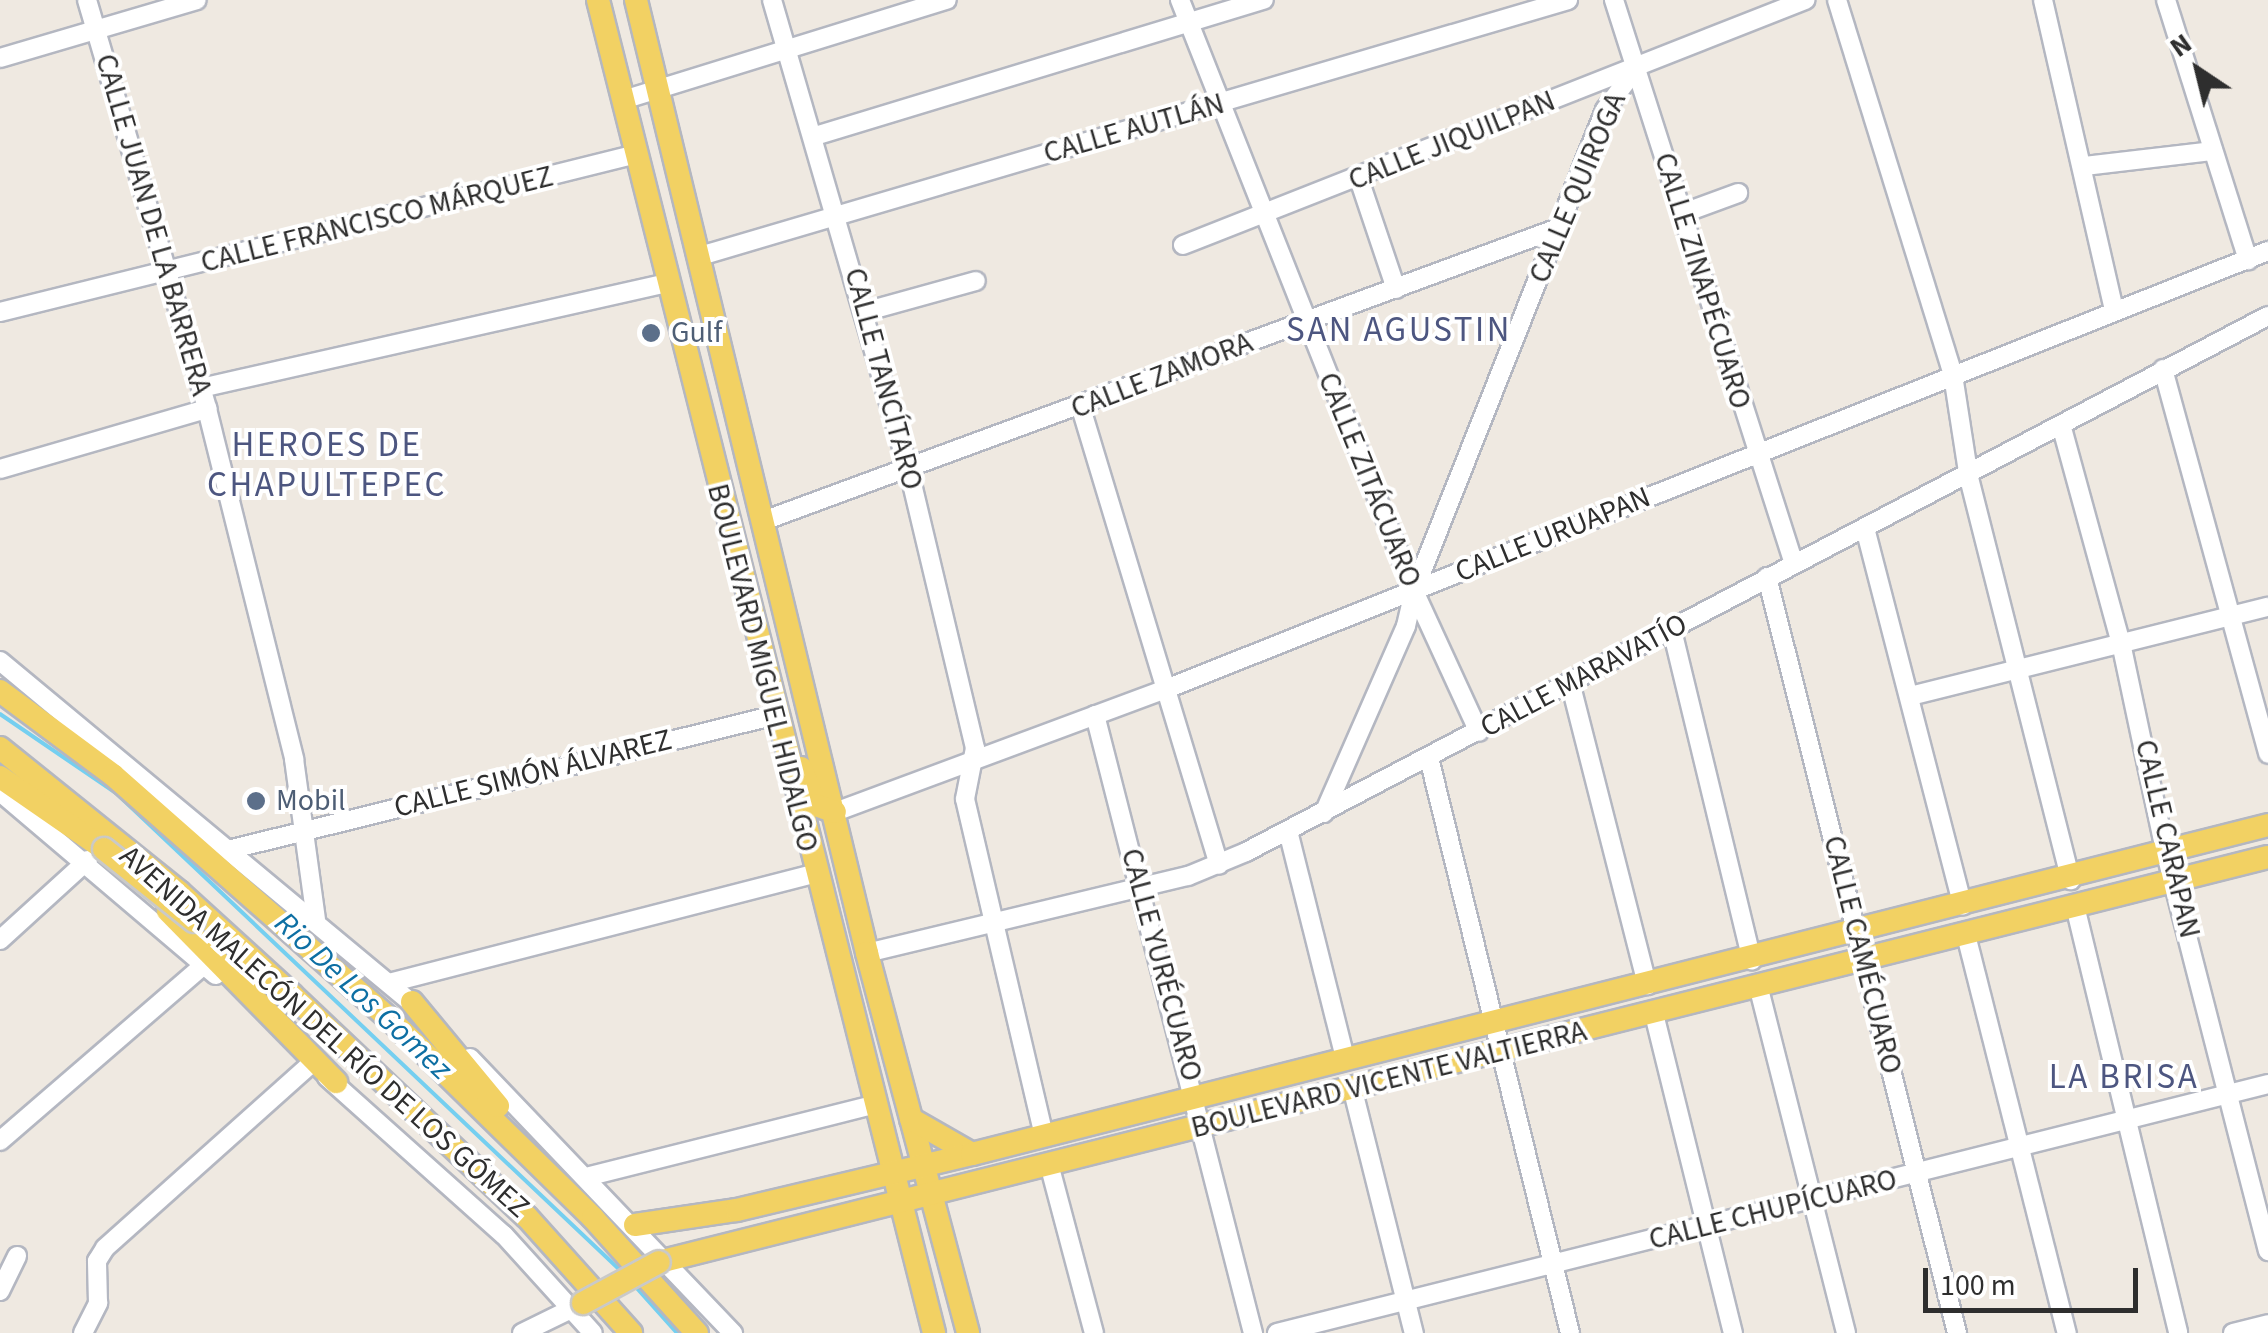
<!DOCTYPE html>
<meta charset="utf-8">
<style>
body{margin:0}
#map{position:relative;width:2268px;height:1333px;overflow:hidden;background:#efe9e1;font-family:"Source Sans 3",sans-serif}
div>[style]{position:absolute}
.stream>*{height:4px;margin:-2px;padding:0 2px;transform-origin:2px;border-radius:2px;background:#75cff0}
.roads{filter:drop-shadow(2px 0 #b4b7c1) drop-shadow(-2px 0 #b4b7c1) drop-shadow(0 2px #b4b7c1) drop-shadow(0 -2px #b4b7c1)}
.minor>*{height:18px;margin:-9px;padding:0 9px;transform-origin:9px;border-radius:9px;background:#fff}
.major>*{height:22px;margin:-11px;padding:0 11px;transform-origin:11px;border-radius:11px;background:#f2d163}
.bridges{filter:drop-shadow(2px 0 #c9c9c9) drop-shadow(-2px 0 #c9c9c9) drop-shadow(0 2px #c9c9c9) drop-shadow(0 -2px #c9c9c9)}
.major-bridge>*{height:22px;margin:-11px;padding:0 11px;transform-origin:11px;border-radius:11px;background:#f2d163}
.dots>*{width:28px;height:28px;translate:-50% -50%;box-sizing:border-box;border:5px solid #fff;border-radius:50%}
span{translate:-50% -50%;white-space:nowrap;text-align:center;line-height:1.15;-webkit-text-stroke:8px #fff;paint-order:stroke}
.street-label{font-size:30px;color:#2e2e2e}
.service-label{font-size:30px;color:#4e5e75}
.left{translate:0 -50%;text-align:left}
.water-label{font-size:32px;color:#0d6fa3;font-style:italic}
.quarter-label{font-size:35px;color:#4d5680;letter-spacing:2.5px}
.north{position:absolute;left:2148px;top:20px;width:100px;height:100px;-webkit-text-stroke:8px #fff;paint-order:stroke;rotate:325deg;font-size:28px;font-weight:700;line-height:40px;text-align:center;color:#2e2e2e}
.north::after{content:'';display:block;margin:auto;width:35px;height:45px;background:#2e2e2e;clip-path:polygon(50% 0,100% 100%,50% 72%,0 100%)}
.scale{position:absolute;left:1923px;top:1268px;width:215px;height:45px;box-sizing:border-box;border:5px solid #2e2e2e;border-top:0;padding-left:12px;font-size:30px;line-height:35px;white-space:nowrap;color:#2e2e2e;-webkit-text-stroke:8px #fff;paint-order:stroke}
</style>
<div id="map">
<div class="stream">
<i style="left:0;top:714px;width:140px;rotate:34.3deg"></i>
<i style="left:116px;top:793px;width:695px;rotate:43.43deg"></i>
<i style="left:634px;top:1285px;width:64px;rotate:48.1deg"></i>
</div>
<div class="roads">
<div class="minor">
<i style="left:87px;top:0;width:426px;rotate:73.6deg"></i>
<i style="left:207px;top:409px;width:361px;rotate:76deg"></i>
<i style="left:294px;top:759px;width:162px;rotate:82.2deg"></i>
<i style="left:772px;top:0;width:491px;rotate:73.8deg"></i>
<i style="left:909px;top:471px;width:285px;rotate:76.6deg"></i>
<i style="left:975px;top:748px;width:52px;rotate:101.1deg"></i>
<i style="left:965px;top:799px;width:346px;rotate:76.8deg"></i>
<i style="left:1180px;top:0;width:636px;rotate:68.4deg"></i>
<i style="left:1414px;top:591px;width:155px;rotate:65.3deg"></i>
<i style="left:1614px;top:0;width:589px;rotate:72.3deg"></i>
<i style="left:1837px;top:0;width:393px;rotate:72.8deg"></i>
<i style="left:1953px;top:375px;width:104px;rotate:81.2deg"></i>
<i style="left:1969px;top:478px;width:415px;rotate:75.8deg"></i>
<i style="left:2043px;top:0;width:317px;rotate:77.1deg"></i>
<i style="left:2166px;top:0;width:273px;rotate:72.5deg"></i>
<i style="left:0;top:58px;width:205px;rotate:-16.4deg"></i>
<i style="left:623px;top:100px;width:339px;rotate:-17.2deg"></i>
<i style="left:815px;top:136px;width:469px;rotate:-16.9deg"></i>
<i style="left:2085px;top:166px;width:129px;rotate:-6.7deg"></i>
<i style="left:1359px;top:179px;width:116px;rotate:71.4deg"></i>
<i style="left:1681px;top:214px;width:61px;rotate:-20.2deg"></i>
<i style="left:1183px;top:245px;width:669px;rotate:-21.5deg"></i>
<i style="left:700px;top:256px;width:905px;rotate:-16.43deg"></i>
<i style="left:0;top:312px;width:656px;rotate:-13.93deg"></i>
<i style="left:864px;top:312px;width:116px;rotate:-15.5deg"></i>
<i style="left:2163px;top:369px;width:399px;rotate:74.7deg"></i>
<i style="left:201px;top:388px;width:479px;rotate:-12.7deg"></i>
<i style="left:1081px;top:408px;width:477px;rotate:73.2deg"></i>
<i style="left:2062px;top:428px;width:223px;rotate:74.7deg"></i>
<i style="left:2121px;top:643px;width:216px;rotate:78deg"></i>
<i style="left:2166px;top:854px;width:410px;rotate:75.6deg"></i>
<i style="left:0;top:469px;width:216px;rotate:-16.2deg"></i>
<i style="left:763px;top:521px;width:850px;rotate:-20.22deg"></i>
<i style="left:1865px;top:528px;width:390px;rotate:75.5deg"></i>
<i style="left:1767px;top:577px;width:780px;rotate:75.89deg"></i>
<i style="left:1672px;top:630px;width:340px;rotate:76.4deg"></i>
<i style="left:0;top:661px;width:545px;rotate:39.71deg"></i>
<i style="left:1570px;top:682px;width:313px;rotate:75.7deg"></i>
<i style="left:1910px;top:696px;width:369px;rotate:-14deg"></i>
<i style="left:1095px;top:715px;width:638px;rotate:75.66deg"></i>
<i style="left:1429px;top:758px;width:592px;rotate:76.22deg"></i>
<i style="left:0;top:792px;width:283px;rotate:40.3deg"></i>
<i style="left:835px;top:812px;width:353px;rotate:-20.4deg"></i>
<i style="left:1166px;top:689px;width:1186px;rotate:-21.68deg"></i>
<i style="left:1324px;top:813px;width:204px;rotate:-66.3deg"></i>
<i style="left:1406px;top:626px;width:36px;rotate:-77deg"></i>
<i style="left:1414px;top:591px;width:518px;rotate:-68.34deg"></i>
<i style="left:1605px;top:110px;width:54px;rotate:-53.3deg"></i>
<i style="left:1288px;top:831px;width:234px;rotate:75.9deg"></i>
<i style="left:232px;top:849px;width:560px;rotate:-13.84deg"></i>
<i style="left:2075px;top:906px;width:439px;rotate:76.4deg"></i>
<i style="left:1966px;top:935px;width:411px;rotate:75.8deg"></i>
<i style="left:0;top:940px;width:119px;rotate:-42.3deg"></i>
<i style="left:867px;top:953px;width:330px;rotate:-13.5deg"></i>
<i style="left:1188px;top:876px;width:63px;rotate:-22.5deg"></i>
<i style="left:1246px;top:852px;width:1154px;rotate:-27.68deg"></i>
<i style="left:389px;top:983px;width:438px;rotate:-14.4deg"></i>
<i style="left:1759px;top:989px;width:355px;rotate:75.8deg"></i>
<i style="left:1654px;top:1014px;width:329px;rotate:76.1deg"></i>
<i style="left:470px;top:1058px;width:381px;rotate:46.3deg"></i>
<i style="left:327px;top:1077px;width:237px;rotate:41.8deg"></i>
<i style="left:504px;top:1235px;width:132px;rotate:47.8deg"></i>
<i style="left:1352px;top:1087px;width:254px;rotate:75.9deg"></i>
<i style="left:0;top:1141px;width:271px;rotate:-40.8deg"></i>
<i style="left:1049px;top:1164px;width:175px;rotate:75.1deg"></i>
<i style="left:590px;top:1176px;width:295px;rotate:-14.1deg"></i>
<i style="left:0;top:1291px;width:39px;rotate:-64deg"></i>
<i style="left:83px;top:1333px;width:34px;rotate:-63deg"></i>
<i style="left:98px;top:1303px;width:42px;rotate:-91.4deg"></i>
<i style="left:97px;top:1261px;width:15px;rotate:-58deg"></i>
<i style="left:105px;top:1248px;width:275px;rotate:-41.8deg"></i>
<i style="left:522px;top:1333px;width:55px;rotate:-26.1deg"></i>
<i style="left:1277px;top:1333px;width:1022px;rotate:-14.1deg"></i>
<i style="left:2233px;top:1333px;width:36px;rotate:-14deg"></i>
</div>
<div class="major">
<i style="left:598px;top:0;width:1375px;rotate:75.85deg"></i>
<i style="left:636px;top:0;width:981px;rotate:76.37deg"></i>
<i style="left:867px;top:953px;width:393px;rotate:75.1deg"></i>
<i style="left:0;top:691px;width:141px;rotate:36.6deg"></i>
<i style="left:113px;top:775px;width:373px;rotate:41.4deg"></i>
<i style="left:393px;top:1022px;width:280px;rotate:44.4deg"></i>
<i style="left:593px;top:1218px;width:155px;rotate:47.9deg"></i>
<i style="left:0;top:748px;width:230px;rotate:38.8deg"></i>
<i style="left:179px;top:892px;width:153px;rotate:42.3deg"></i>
<i style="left:292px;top:995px;width:323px;rotate:43.4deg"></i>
<i style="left:527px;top:1217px;width:156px;rotate:48.1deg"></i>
<i style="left:801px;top:768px;width:40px;rotate:68deg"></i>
<i style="left:816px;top:805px;width:20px;rotate:20deg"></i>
<i style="left:0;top:777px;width:126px;rotate:34.7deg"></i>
<i style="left:168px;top:911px;width:240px;rotate:45.5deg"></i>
<i style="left:412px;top:1002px;width:135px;rotate:50.4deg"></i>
<i style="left:911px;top:1119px;width:70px;rotate:29.8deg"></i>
<i style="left:635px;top:1225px;width:103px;rotate:-8.4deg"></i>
<i style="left:737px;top:1210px;width:242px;rotate:-13.4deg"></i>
<i style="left:972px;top:1154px;width:1337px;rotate:-14.24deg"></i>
<i style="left:659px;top:1262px;width:1659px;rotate:-14.13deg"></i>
</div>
</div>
<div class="bridges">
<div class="major-bridge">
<i style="left:104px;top:849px;width:115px;rotate:38.7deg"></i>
<i style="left:583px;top:1303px;width:86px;rotate:-28.3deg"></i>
</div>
</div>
<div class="dots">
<i style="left:651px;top:333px;background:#5c6f8a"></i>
<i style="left:256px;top:801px;background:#5c6f8a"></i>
</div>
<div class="street-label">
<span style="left:1134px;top:129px;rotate:-16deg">CALLE AUTLÁN</span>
<span style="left:1452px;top:141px;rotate:-22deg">CALLE JIQUILPAN</span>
<span style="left:1578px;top:188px;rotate:-67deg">CALLE QUIROGA</span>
<span style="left:377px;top:220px;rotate:-14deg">CALLE FRANCISCO MÁRQUEZ</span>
<span style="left:153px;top:225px;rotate:74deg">CALLE JUAN DE LA BARRERA</span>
<span style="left:1702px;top:281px;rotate:73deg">CALLE ZINAPÉCUARO</span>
<span style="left:1162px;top:376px;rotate:-21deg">CALLE ZAMORA</span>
<span style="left:883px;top:379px;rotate:75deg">CALLE TANCÍTARO</span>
<span style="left:1369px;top:480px;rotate:68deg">CALLE ZITÁCUARO</span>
<span style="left:1553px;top:535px;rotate:-22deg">CALLE URUAPAN</span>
<span style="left:762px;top:668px;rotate:76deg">BOULEVARD MIGUEL HIDALGO</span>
<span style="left:1584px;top:676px;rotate:-28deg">CALLE MARAVATÍO</span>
<span style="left:533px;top:774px;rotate:-14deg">CALLE SIMÓN ÁLVAREZ</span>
<span style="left:2167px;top:839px;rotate:77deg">CALLE CARAPAN</span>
<span style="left:1862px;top:955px;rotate:76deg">CALLE CAMÉCUARO</span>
<span style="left:1161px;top:965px;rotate:75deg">CALLE YURÉCUARO</span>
<span style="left:324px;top:1032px;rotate:42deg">AVENIDA MALECÓN DEL RÍO DE LOS GÓMEZ</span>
<span style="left:1389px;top:1080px;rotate:-14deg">BOULEVARD VICENTE VALTIERRA</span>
<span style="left:1773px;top:1210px;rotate:-14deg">CALLE CHUPÍCUARO</span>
</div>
<div class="service-label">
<span class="left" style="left:671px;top:333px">Gulf</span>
<span class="left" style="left:276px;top:801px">Mobil</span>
</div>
<div class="water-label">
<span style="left:363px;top:996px;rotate:43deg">Rio De Los Gomez</span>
</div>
<div class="quarter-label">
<span style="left:1399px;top:330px">SAN AGUSTIN</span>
<span style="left:327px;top:465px">HEROES DE<br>CHAPULTEPEC</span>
<span style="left:2124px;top:1077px">LA BRISA</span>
</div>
<div class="north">N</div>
<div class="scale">100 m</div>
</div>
